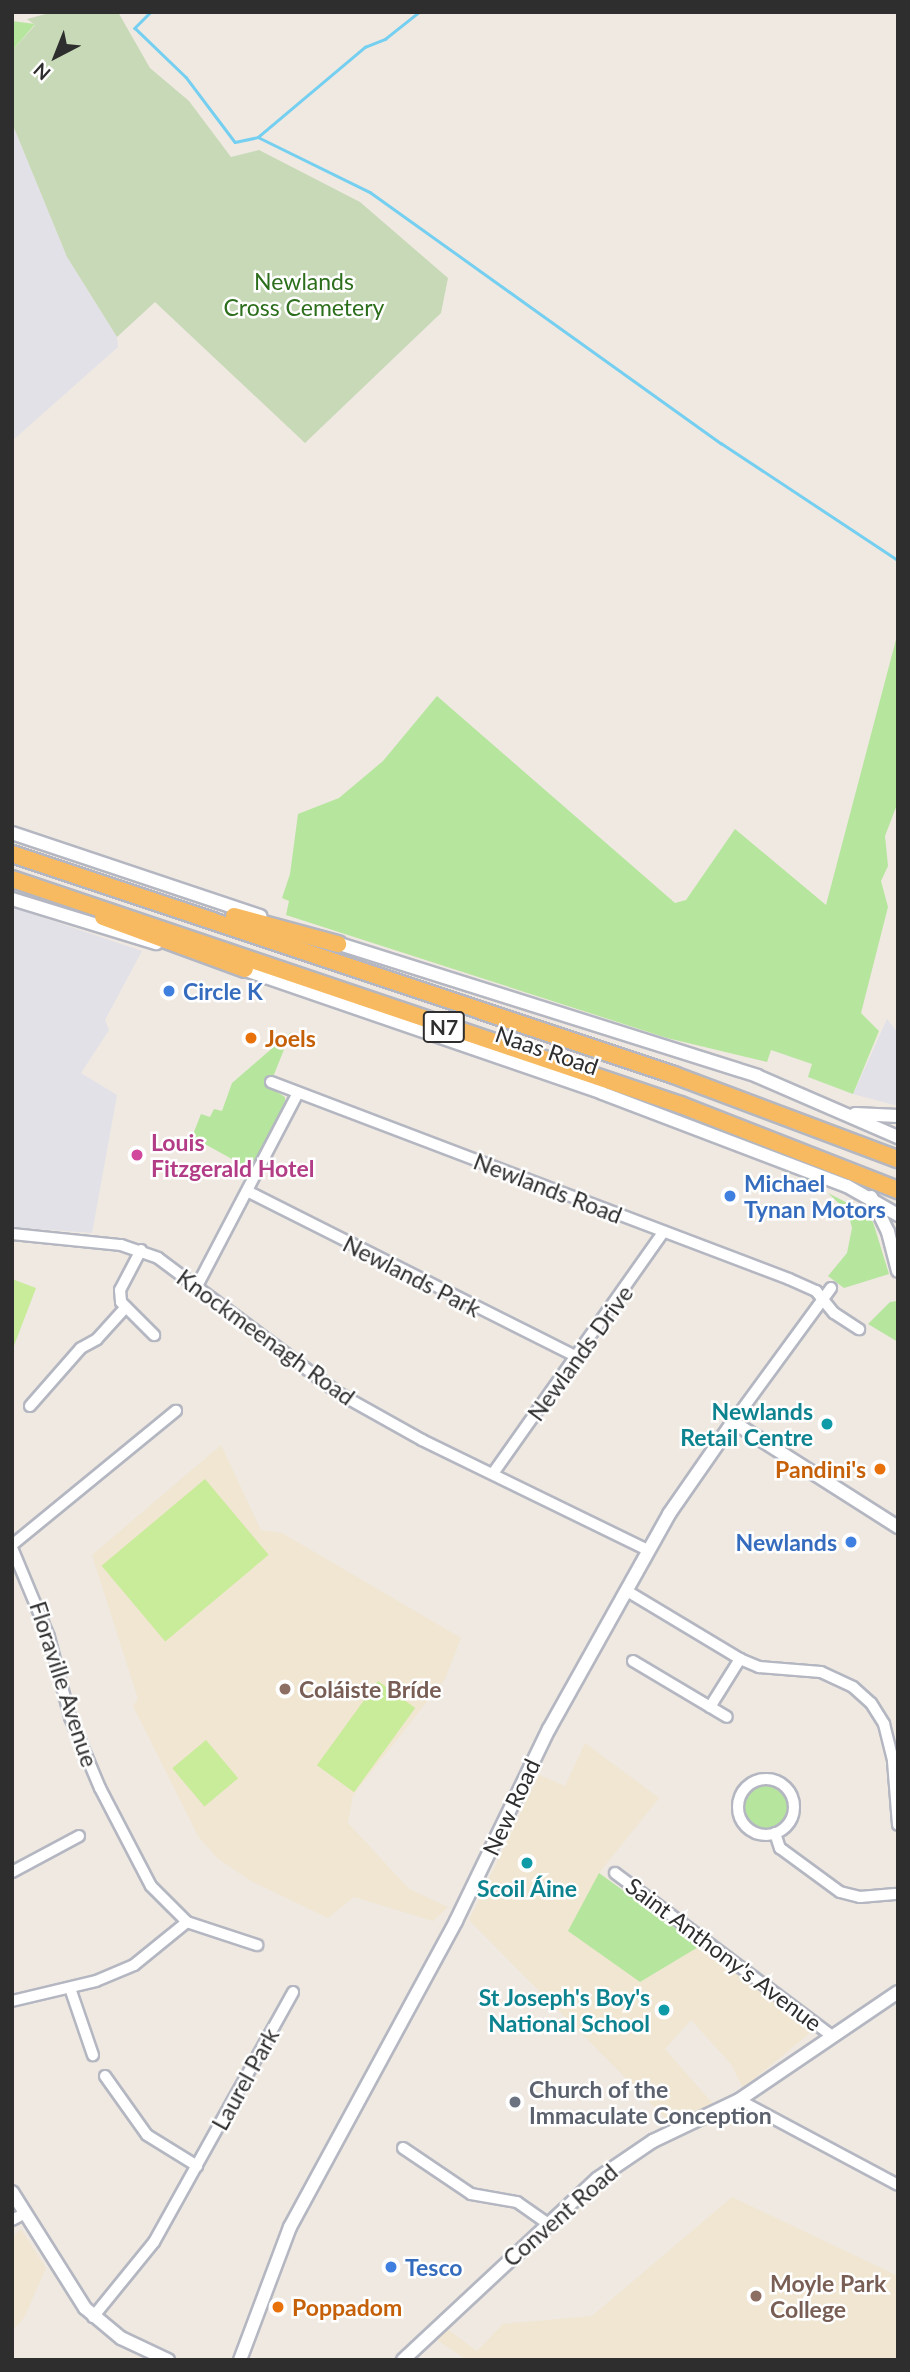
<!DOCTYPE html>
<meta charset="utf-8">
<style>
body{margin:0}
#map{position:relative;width:910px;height:2372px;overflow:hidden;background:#efe9e1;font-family:Lato,sans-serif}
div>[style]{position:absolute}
.industrial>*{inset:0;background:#e3e1e8}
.education>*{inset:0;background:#f0e6d1}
.green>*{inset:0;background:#b6e59e}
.round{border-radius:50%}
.cemetery>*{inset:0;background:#c8d9b8}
.pitch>*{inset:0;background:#c9ec9a;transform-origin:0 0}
.stream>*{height:2.5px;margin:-1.25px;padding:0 1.25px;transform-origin:1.25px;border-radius:1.25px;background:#75cff0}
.roads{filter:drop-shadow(2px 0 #b4b7c1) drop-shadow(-2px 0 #b4b7c1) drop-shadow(0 2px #b4b7c1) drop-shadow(0 -2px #b4b7c1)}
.minor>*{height:10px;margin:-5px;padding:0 5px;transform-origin:5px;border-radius:5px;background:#fff}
.minor>.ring{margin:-5px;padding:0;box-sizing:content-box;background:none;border:10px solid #fff;border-radius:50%}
.tertiary>*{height:12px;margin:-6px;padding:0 6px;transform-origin:6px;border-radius:6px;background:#fff}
.secondary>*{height:12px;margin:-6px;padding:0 6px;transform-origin:6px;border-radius:6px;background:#fff}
.trunk>*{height:16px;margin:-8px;padding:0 8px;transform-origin:8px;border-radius:8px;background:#f8ba60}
.dots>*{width:19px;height:19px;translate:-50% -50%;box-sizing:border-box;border:4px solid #fff;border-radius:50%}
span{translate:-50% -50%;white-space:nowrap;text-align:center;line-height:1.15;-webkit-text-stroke:5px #fff;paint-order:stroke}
.shield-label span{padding:2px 5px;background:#fff;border:2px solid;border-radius:5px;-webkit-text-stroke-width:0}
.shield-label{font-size:21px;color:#2e2e2e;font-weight:700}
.park-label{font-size:23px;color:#2c6e1b}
.shop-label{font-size:23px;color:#366cbe;font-weight:700}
.left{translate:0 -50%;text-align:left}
.right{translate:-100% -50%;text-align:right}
.food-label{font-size:23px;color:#c56008;font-weight:700}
.street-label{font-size:23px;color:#2e2e2e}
.hotel-label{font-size:23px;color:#b23c85;font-weight:700}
.culture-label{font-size:23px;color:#0d838f;font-weight:700}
.education-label{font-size:23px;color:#785e54;font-weight:700}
.worship-label{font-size:23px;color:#5b616d;font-weight:700}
.frame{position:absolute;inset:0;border:14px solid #2e2e2e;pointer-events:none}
.north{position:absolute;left:21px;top:21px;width:70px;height:70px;-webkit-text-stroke:5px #fff;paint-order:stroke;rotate:222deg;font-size:19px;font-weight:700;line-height:28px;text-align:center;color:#2e2e2e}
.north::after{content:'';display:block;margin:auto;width:24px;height:32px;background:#2e2e2e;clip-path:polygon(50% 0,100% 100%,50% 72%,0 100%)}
</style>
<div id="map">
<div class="industrial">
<i style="clip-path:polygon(12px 123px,67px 257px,117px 337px,118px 347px,12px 441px)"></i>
<i style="clip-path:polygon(12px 907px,142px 951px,105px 1020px,109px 1030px,81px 1073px,117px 1095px,92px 1233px,12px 1227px)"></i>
<i style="clip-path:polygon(887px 1019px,898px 1033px,898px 1105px,894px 1105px,853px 1094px)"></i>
</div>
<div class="education">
<i style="clip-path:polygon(221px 1445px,261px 1530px,282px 1533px,461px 1638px,445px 1679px,353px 1795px,348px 1823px,409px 1889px,448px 1907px,433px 1921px,354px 1897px,328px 1918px,251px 1881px,217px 1858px,198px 1836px,133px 1706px,138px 1699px,92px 1555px)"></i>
<i style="clip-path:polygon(585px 1743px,659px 1798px,599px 1873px,640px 1982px,700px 1946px,816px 2028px,743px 2088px,731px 2064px,691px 2020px,665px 2049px,713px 2104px,671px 2124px,469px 1920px,539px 1775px,565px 1786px)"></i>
<i style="clip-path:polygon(732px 2197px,898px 2276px,898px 2360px,467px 2360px,437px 2340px,447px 2329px,477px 2351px,503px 2324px,592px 2316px)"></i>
<i style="clip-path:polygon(21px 2229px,46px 2268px,24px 2318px,12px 2331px,12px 2238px)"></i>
</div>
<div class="green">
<i style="clip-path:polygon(12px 21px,35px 24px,12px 51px)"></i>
<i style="clip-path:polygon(898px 632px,898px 802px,885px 836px,888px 866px,881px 881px,888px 907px,861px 1013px,879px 1031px,853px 1094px,808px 1077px,812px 1064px,771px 1050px,767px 1062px,667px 1038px,286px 915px,289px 901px,282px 898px,290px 874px,298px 814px,339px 798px,383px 761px,437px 696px,675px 903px,686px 900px,735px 829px,826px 905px)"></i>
<i style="clip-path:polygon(291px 1032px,269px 1087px,285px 1097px,285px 1108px,252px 1170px,192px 1137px,201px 1114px,210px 1117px,214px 1109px,222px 1111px,232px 1083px)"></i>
<i style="clip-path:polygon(828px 1193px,861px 1210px,873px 1222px,889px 1274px,844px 1288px,828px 1276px,847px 1253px,852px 1228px,848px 1212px)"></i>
<i style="clip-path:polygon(897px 1301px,898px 1302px,898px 1342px,868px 1324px,890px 1302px)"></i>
<i class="round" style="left:744px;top:1785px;width:44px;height:44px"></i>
<i style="clip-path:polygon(599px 1873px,700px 1946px,640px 1982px,568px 1931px)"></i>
</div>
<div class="cemetery">
<i style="clip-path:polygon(53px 12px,118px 12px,150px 68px,189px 101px,231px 157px,259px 150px,360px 202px,448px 278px,441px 313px,305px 443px,155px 302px,117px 337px,67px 257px,12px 123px,12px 51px,35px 25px,27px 19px)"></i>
</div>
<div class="pitch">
<i style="clip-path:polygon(12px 1279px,36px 1288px,12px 1351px)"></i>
<i style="left:205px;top:1479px;width:99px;height:135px;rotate:50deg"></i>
<i style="left:378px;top:1681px;width:46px;height:104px;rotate:36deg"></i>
<i style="left:206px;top:1740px;width:50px;height:44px;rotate:50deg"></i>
</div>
<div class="stream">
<i style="left:151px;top:12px;width:23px;rotate:135deg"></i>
<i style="left:135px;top:28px;width:71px;rotate:43.9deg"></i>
<i style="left:186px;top:77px;width:81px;rotate:53deg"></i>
<i style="left:235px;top:142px;width:24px;rotate:-12deg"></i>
<i style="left:258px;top:137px;width:140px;rotate:-40.1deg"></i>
<i style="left:365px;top:47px;width:22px;rotate:-22deg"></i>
<i style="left:385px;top:39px;width:43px;rotate:-38.5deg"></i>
<i style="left:258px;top:137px;width:125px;rotate:26.2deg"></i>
<i style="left:370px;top:192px;width:432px;rotate:35.6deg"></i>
<i style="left:721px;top:443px;width:212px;rotate:33.5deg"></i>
</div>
<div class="roads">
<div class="minor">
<i style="left:271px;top:1082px;width:554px;rotate:20.82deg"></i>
<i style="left:789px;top:1279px;width:30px;rotate:24deg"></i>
<i style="left:816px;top:1291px;width:28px;rotate:51deg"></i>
<i style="left:834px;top:1313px;width:30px;rotate:33deg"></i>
<i style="left:249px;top:1192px;width:367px;rotate:26.7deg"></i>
<i style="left:12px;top:1234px;width:110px;rotate:5.8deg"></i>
<i style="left:121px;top:1245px;width:39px;rotate:19deg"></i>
<i style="left:158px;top:1258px;width:227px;rotate:36.8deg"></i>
<i style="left:340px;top:1394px;width:94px;rotate:29.3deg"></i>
<i style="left:422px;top:1440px;width:251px;rotate:26deg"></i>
<i style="left:141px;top:1250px;width:45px;rotate:117.7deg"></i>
<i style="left:120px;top:1290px;width:12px;rotate:85deg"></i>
<i style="left:121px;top:1302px;width:47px;rotate:45deg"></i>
<i style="left:197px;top:1286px;width:218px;rotate:-62.4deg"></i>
<i style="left:30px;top:1406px;width:77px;rotate:-48.7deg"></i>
<i style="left:81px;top:1348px;width:18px;rotate:-29deg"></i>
<i style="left:97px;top:1339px;width:43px;rotate:-47.8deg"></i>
<i style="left:733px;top:1422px;width:166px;rotate:-53.8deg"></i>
<i style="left:494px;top:1472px;width:294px;rotate:-54.8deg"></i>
<i style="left:12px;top:1545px;width:212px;rotate:-39.3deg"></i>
<i style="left:12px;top:1548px;width:96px;rotate:67.4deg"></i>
<i style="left:49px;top:1637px;width:83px;rotate:75.3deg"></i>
<i style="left:70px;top:1717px;width:77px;rotate:67.1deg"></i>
<i style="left:100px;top:1788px;width:110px;rotate:62.5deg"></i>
<i style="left:151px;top:1886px;width:51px;rotate:45deg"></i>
<i style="left:187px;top:1922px;width:74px;rotate:18.2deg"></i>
<i style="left:627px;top:1591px;width:132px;rotate:31deg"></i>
<i style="left:740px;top:1659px;width:21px;rotate:23deg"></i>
<i style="left:759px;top:1667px;width:62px;rotate:4.6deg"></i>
<i style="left:821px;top:1672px;width:35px;rotate:25deg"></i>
<i style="left:853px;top:1687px;width:24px;rotate:42deg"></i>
<i style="left:871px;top:1703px;width:25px;rotate:58deg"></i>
<i style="left:884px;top:1724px;width:38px;rotate:76deg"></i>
<i style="left:893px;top:1761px;width:64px;rotate:85.5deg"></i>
<i style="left:633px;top:1661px;width:109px;rotate:30.8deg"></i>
<i style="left:710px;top:1707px;width:57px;rotate:-58deg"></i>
<i class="ring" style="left:738px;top:1779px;width:46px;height:46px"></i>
<i style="left:775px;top:1833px;width:16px;rotate:72deg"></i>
<i style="left:780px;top:1848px;width:74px;rotate:36.3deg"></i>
<i style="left:840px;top:1892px;width:21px;rotate:14deg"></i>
<i style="left:860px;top:1897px;width:38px;rotate:-5deg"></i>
<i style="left:12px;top:1872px;width:76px;rotate:-28.2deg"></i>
<i style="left:615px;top:1873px;width:271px;rotate:36.9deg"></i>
<i style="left:70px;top:1988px;width:71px;rotate:71.1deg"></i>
<i style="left:12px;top:2001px;width:86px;rotate:-13.4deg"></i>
<i style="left:96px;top:1981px;width:41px;rotate:-22.8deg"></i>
<i style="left:134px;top:1965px;width:68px;rotate:-39.1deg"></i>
<i style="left:105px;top:2076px;width:72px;rotate:54.6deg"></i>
<i style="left:147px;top:2135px;width:59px;rotate:31.8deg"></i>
<i style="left:739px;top:2100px;width:180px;rotate:28.1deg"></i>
<i style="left:403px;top:2148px;width:82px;rotate:34.1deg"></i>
<i style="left:471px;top:2194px;width:47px;rotate:9.9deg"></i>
<i style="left:517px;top:2202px;width:39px;rotate:35deg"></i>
<i style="left:12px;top:2220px;width:15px;rotate:-28deg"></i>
<i style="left:93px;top:2317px;width:97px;rotate:-50.9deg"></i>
<i style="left:154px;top:2242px;width:286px;rotate:-60.9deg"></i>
</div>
<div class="tertiary">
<i style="left:12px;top:2192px;width:137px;rotate:57.8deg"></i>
<i style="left:85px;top:2308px;width:47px;rotate:39.8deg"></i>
<i style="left:121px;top:2338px;width:52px;rotate:25.1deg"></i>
<i style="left:240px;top:2360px;width:142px;rotate:-69.4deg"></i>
<i style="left:290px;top:2227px;width:348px;rotate:-61.5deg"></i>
<i style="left:456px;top:1921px;width:213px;rotate:-64.2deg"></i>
<i style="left:549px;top:1729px;width:246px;rotate:-60.8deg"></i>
<i style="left:669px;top:1514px;width:112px;rotate:-55.2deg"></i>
<i style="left:733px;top:1422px;width:196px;rotate:32.5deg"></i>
<i style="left:403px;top:2360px;width:265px;rotate:-43deg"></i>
<i style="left:597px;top:2179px;width:68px;rotate:-34.2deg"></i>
<i style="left:653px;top:2141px;width:95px;rotate:-25.5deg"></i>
<i style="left:739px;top:2100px;width:192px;rotate:-34.2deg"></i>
</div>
<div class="secondary">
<i style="left:12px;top:833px;width:262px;rotate:18.5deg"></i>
<i style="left:12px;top:899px;width:151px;rotate:17deg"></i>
<i style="left:330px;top:941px;width:448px;rotate:17.5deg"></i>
<i style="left:757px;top:1076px;width:154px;rotate:23.4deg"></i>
<i style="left:237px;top:967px;width:386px;rotate:19deg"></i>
<i style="left:602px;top:1093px;width:262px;rotate:20.8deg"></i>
<i style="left:847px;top:1186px;width:59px;rotate:29.6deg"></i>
<i style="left:855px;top:1114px;width:43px;rotate:2.7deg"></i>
<i style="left:871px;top:1197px;width:39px;rotate:64deg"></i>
<i style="left:888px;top:1232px;width:40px;rotate:75.6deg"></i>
</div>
<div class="trunk">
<i style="left:12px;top:854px;width:698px;rotate:18.46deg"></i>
<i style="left:674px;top:1075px;width:239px;rotate:20.6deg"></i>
<i style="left:12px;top:879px;width:706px;rotate:18.67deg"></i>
<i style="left:681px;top:1105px;width:233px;rotate:21.4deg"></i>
<i style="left:234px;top:916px;width:108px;rotate:15.1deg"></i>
<i style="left:103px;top:917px;width:151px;rotate:20.1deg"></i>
</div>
</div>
<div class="dots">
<i style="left:169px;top:991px;background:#3f7fe0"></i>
<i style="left:251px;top:1038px;background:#e8710a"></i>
<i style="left:137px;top:1155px;background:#d1479c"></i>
<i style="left:730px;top:1196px;background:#3f7fe0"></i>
<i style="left:827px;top:1424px;background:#0f9aa8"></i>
<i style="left:880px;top:1469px;background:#e8710a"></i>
<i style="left:851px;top:1542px;background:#3f7fe0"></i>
<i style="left:285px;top:1689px;background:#8d6e63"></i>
<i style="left:527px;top:1863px;background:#0f9aa8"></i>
<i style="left:664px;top:2010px;background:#0f9aa8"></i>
<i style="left:515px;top:2102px;background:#6b7280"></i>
<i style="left:391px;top:2267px;background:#3f7fe0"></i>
<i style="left:756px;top:2296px;background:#8d6e63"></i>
<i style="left:278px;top:2307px;background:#e8710a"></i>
</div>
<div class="shield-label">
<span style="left:444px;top:1027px">N7</span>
</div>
<div class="park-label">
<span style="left:304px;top:294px">Newlands<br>Cross Cemetery</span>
</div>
<div class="shop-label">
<span class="left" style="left:183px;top:991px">Circle K</span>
<span class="left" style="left:744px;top:1196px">Michael<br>Tynan Motors</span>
<span class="right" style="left:837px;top:1542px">Newlands</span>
<span class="left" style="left:405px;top:2267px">Tesco</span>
</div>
<div class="food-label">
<span class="left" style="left:265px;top:1038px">Joels</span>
<span class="right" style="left:866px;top:1469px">Pandini's</span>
<span class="left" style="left:292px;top:2307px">Poppadom</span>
</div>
<div class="street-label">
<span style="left:547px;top:1050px;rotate:19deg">Naas Road</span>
<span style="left:548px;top:1188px;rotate:21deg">Newlands Road</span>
<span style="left:412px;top:1276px;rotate:27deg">Newlands Park</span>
<span style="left:266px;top:1337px;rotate:36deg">Knockmeenagh Road</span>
<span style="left:580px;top:1353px;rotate:-54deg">Newlands Drive</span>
<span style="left:64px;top:1684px;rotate:72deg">Floraville Avenue</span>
<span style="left:511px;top:1807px;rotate:-65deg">New Road</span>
<span style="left:724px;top:1954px;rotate:37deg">Saint Anthony's Avenue</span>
<span style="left:245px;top:2079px;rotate:-61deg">Laurel Park</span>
<span style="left:560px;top:2215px;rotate:-41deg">Convent Road</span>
</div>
<div class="hotel-label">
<span class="left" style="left:151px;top:1155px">Louis<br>Fitzgerald Hotel</span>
</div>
<div class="culture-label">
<span class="right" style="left:813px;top:1424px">Newlands<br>Retail Centre</span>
<span style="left:527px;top:1888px">Scoil Áine</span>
<span class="right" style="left:650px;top:2010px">St Joseph's Boy's<br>National School</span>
</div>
<div class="education-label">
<span class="left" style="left:299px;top:1689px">Coláiste Bríde</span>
<span class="left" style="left:770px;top:2296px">Moyle Park<br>College</span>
</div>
<div class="worship-label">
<span class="left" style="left:529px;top:2102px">Church of the<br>Immaculate Conception</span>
</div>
<div class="frame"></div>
<div class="north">N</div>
</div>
